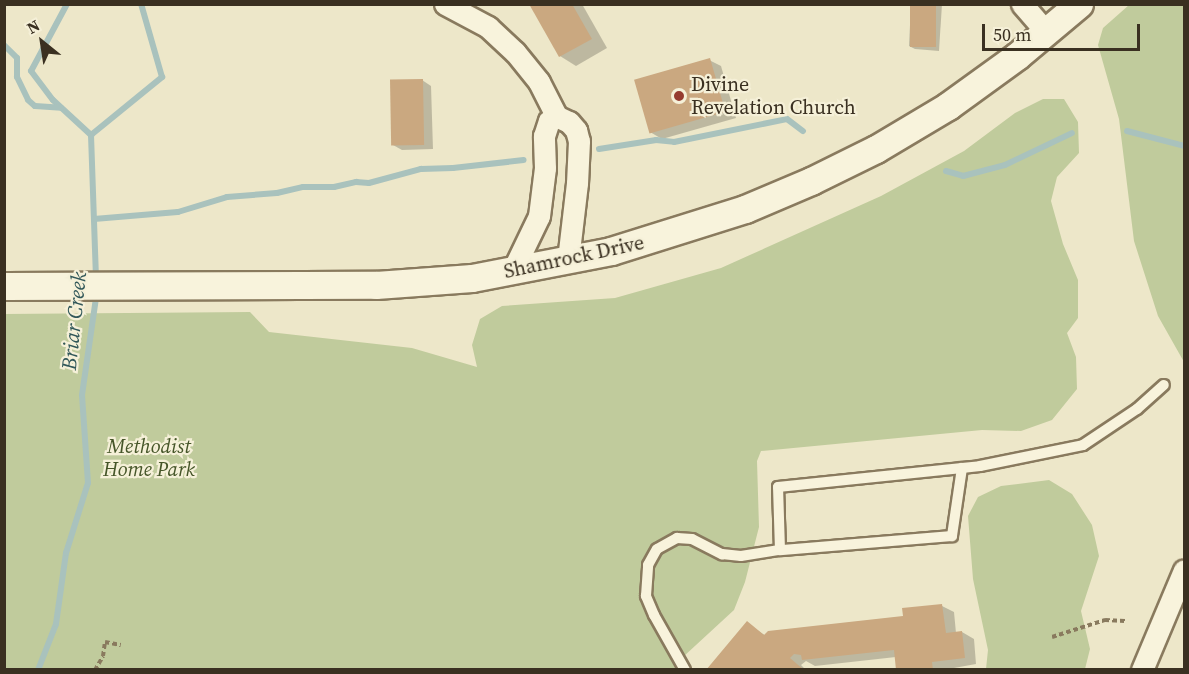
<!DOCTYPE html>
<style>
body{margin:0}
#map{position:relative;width:1189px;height:674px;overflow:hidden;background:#ede7c9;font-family:"Source Serif 4",serif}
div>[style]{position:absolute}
.green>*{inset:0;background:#c0cb9c}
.shadow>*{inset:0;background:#0003}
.stream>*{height:6px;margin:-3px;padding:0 3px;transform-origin:3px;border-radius:3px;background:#a9c2bd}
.building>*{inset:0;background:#caa880;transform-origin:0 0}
.path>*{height:4px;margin-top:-2px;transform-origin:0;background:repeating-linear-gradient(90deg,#897a5e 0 4.5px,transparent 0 7.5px)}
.roads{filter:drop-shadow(2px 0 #897a5e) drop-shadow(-2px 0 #897a5e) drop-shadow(0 2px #897a5e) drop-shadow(0 -2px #897a5e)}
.service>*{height:10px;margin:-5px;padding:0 5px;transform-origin:5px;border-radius:5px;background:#f8f3dc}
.minor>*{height:21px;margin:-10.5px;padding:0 10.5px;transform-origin:10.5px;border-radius:10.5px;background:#f8f3dc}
.tertiary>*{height:27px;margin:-13.5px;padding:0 13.5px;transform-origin:13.5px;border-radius:13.5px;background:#f8f3dc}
.dots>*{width:16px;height:16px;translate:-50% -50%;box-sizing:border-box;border:3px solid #f5f0d8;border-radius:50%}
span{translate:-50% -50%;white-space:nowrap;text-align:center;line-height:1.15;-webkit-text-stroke:4.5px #f5f0d8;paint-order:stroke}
.poi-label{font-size:20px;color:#3a3021}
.left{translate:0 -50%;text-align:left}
.street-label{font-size:20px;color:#3a3021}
.park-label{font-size:20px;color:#455528;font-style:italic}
.water-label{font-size:21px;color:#315759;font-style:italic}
.frame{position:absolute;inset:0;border:6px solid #3a3021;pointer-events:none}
.north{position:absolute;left:12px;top:12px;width:60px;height:60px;-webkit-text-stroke:4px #f5f0d8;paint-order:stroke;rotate:330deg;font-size:16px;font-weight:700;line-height:24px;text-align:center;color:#3a3021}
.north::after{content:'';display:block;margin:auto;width:21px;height:27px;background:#3a3021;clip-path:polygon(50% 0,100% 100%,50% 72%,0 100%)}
.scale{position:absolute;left:982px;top:24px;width:158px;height:27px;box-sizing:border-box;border:3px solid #3a3021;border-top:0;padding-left:8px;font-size:18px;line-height:21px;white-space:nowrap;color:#3a3021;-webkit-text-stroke:4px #f5f0d8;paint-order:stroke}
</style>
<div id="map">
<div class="green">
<i style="clip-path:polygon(1129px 5px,1184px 5px,1184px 362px,1158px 316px,1134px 241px,1119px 119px,1098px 45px,1103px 28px)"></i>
<i style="clip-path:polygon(1043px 99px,1064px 99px,1078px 122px,1079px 153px,1057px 177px,1051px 201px,1063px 244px,1078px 280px,1078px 318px,1067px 333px,1076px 357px,1077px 389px,1052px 420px,1021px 431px,982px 430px,761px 451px,757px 461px,759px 527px,745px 582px,734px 610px,683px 657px,682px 669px,5px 669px,4px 314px,250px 312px,269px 332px,412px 348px,477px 367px,472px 345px,480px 319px,502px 306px,615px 298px,721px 268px,881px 196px,964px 151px,1015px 113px)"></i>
<i style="clip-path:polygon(1049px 480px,1072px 494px,1092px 525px,1099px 556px,1081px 611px,1090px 649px,1085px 669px,986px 669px,988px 650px,973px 579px,968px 516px,978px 497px,1001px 486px)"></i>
</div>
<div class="shadow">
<i style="clip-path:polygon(530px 4px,582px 4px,607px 48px,576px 66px,560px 56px)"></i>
<i style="clip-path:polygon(911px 4px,942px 4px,939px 51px,915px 49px,909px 46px)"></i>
<i style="clip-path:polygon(709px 60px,721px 66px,736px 118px,662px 139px,650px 132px)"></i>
<i style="clip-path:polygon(422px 80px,431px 86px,433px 149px,402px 150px,393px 145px)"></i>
<i style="clip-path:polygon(942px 606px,954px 612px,956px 633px,962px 632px,974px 639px,976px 664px,943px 670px,898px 670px,896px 657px,815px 666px,806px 661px,801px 665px,806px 670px,708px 670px,747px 623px,766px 636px,905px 617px)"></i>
</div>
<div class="stream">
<i style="left:67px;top:4px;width:76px;rotate:118.2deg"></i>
<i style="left:31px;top:71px;width:36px;rotate:53deg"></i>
<i style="left:53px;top:100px;width:52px;rotate:42.6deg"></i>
<i style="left:4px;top:45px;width:18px;rotate:45deg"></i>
<i style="left:17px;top:58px;width:19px;rotate:90deg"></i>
<i style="left:17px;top:77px;width:25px;rotate:64deg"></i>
<i style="left:28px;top:100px;width:9px;rotate:41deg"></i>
<i style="left:35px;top:106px;width:26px;rotate:4deg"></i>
<i style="left:1127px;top:131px;width:59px;rotate:14.7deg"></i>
<i style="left:91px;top:135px;width:143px;rotate:88deg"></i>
<i style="left:91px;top:135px;width:92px;rotate:-39.2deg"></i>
<i style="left:162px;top:77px;width:76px;rotate:-106deg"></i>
<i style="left:599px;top:149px;width:58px;rotate:-9deg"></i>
<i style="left:656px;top:140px;width:18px;rotate:6deg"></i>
<i style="left:674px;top:142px;width:115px;rotate:-11.5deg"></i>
<i style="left:787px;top:119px;width:20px;rotate:37deg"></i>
<i style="left:946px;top:171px;width:18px;rotate:16deg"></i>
<i style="left:963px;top:176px;width:43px;rotate:-14.7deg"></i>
<i style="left:1005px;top:165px;width:74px;rotate:-25.5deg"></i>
<i style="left:94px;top:219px;width:84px;rotate:-4.8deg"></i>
<i style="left:178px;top:212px;width:51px;rotate:-17deg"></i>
<i style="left:227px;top:197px;width:50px;rotate:-4.6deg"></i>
<i style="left:277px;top:193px;width:27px;rotate:-13deg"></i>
<i style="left:303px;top:187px;width:31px"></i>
<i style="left:334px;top:187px;width:23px;rotate:-13deg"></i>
<i style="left:356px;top:182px;width:13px;rotate:4deg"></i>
<i style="left:369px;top:183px;width:54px;rotate:-15.1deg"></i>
<i style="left:421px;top:169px;width:32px;rotate:-2deg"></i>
<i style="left:453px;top:168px;width:71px;rotate:-6.4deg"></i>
<i style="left:38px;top:670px;width:49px;rotate:-68.6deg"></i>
<i style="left:56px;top:624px;width:72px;rotate:-82deg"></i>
<i style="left:66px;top:553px;width:73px;rotate:-72.6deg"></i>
<i style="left:88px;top:483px;width:88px;rotate:-93.9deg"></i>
<i style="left:82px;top:395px;width:105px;rotate:-81.8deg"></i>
</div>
<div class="building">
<i style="clip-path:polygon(529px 4px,572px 4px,592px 39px,559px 57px)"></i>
<i style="left:910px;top:4px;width:26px;height:43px"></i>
<i style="left:710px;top:58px;width:56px;height:79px;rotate:74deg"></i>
<i style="left:423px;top:79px;width:66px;height:33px;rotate:89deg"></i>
<i style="clip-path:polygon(942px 604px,946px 633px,962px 631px,965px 658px,932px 662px,933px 670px,896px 670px,894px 650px,802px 660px,801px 655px,794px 654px,790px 658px,804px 670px,706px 670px,747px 621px,764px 635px,768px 631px,903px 616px,902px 608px)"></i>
</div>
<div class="path">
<i style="left:1052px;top:637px;width:56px;rotate:-17.8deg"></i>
<i style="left:1105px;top:620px;width:20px;rotate:3deg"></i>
<i style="left:95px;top:670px;width:16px;rotate:-60deg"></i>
<i style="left:103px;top:656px;width:14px;rotate:-82deg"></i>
<i style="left:105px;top:642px;width:16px;rotate:11deg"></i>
</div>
<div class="roads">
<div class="service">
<i style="left:962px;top:468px;width:69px;rotate:98.4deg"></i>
<i style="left:952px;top:536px;width:173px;rotate:175.3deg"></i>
<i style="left:780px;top:550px;width:63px;rotate:-91.8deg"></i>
<i style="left:778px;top:487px;width:185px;rotate:-5.9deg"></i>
<i style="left:962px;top:468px;width:18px;rotate:-6deg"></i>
<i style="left:980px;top:466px;width:105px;rotate:-11.5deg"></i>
<i style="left:1083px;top:445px;width:65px;rotate:-33.7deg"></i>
<i style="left:1137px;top:409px;width:36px;rotate:-42deg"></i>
<i style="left:685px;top:670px;width:63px;rotate:-119.4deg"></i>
<i style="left:654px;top:615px;width:21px;rotate:-113deg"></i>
<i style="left:646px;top:596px;width:31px;rotate:-86deg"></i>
<i style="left:648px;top:565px;width:18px;rotate:-61deg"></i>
<i style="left:657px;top:549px;width:23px;rotate:-29deg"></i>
<i style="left:677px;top:538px;width:15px;rotate:4deg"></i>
<i style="left:692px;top:539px;width:34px;rotate:27deg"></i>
<i style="left:722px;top:554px;width:19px;rotate:6deg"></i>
<i style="left:741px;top:556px;width:39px;rotate:-9deg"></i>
</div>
<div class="minor">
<i style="left:445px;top:4px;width:49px;rotate:28.1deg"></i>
<i style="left:488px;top:27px;width:37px;rotate:43deg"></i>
<i style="left:515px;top:52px;width:38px;rotate:51deg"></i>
<i style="left:539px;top:82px;width:38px;rotate:63deg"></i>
<i style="left:556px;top:116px;width:14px;rotate:25deg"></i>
<i style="left:569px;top:122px;width:11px;rotate:49deg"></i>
<i style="left:576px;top:130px;width:11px;rotate:75deg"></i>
<i style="left:579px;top:141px;width:42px;rotate:92.7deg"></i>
<i style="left:577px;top:183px;width:78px;rotate:96.7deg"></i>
<i style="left:1022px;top:4px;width:37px;rotate:49deg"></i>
<i style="left:513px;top:270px;width:60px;rotate:-64.3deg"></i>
<i style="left:539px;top:216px;width:48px;rotate:-82.9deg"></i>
<i style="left:545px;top:168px;width:32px;rotate:-92deg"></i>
<i style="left:544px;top:136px;width:16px;rotate:-72deg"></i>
<i style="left:549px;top:121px;width:9px;rotate:-36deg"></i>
<i style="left:1142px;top:670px;width:108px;rotate:-67.2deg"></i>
</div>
<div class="tertiary">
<i style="left:4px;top:286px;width:372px;rotate:-0.2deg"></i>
<i style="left:376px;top:285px;width:96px;rotate:-4.2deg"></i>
<i style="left:472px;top:278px;width:142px;rotate:-11deg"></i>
<i style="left:611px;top:251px;width:140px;rotate:-17.4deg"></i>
<i style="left:745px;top:209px;width:72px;rotate:-23deg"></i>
<i style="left:811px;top:181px;width:72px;rotate:-26.2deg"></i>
<i style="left:876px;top:149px;width:84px;rotate:-30.8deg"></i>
<i style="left:948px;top:106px;width:85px;rotate:-35.9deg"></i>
<i style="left:1017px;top:56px;width:81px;rotate:-40deg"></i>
</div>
</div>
<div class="dots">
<i style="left:679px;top:96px;background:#963c30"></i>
</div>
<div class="poi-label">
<span class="left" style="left:691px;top:96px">Divine<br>Revelation Church</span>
</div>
<div class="street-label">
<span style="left:574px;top:257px;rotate:-12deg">Shamrock Drive</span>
</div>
<div class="park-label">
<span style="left:149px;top:458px">Methodist<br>Home Park</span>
</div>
<div class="water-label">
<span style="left:74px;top:321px;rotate:-84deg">Briar Creek</span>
</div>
<div class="frame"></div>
<div class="north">N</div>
<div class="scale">50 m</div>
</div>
